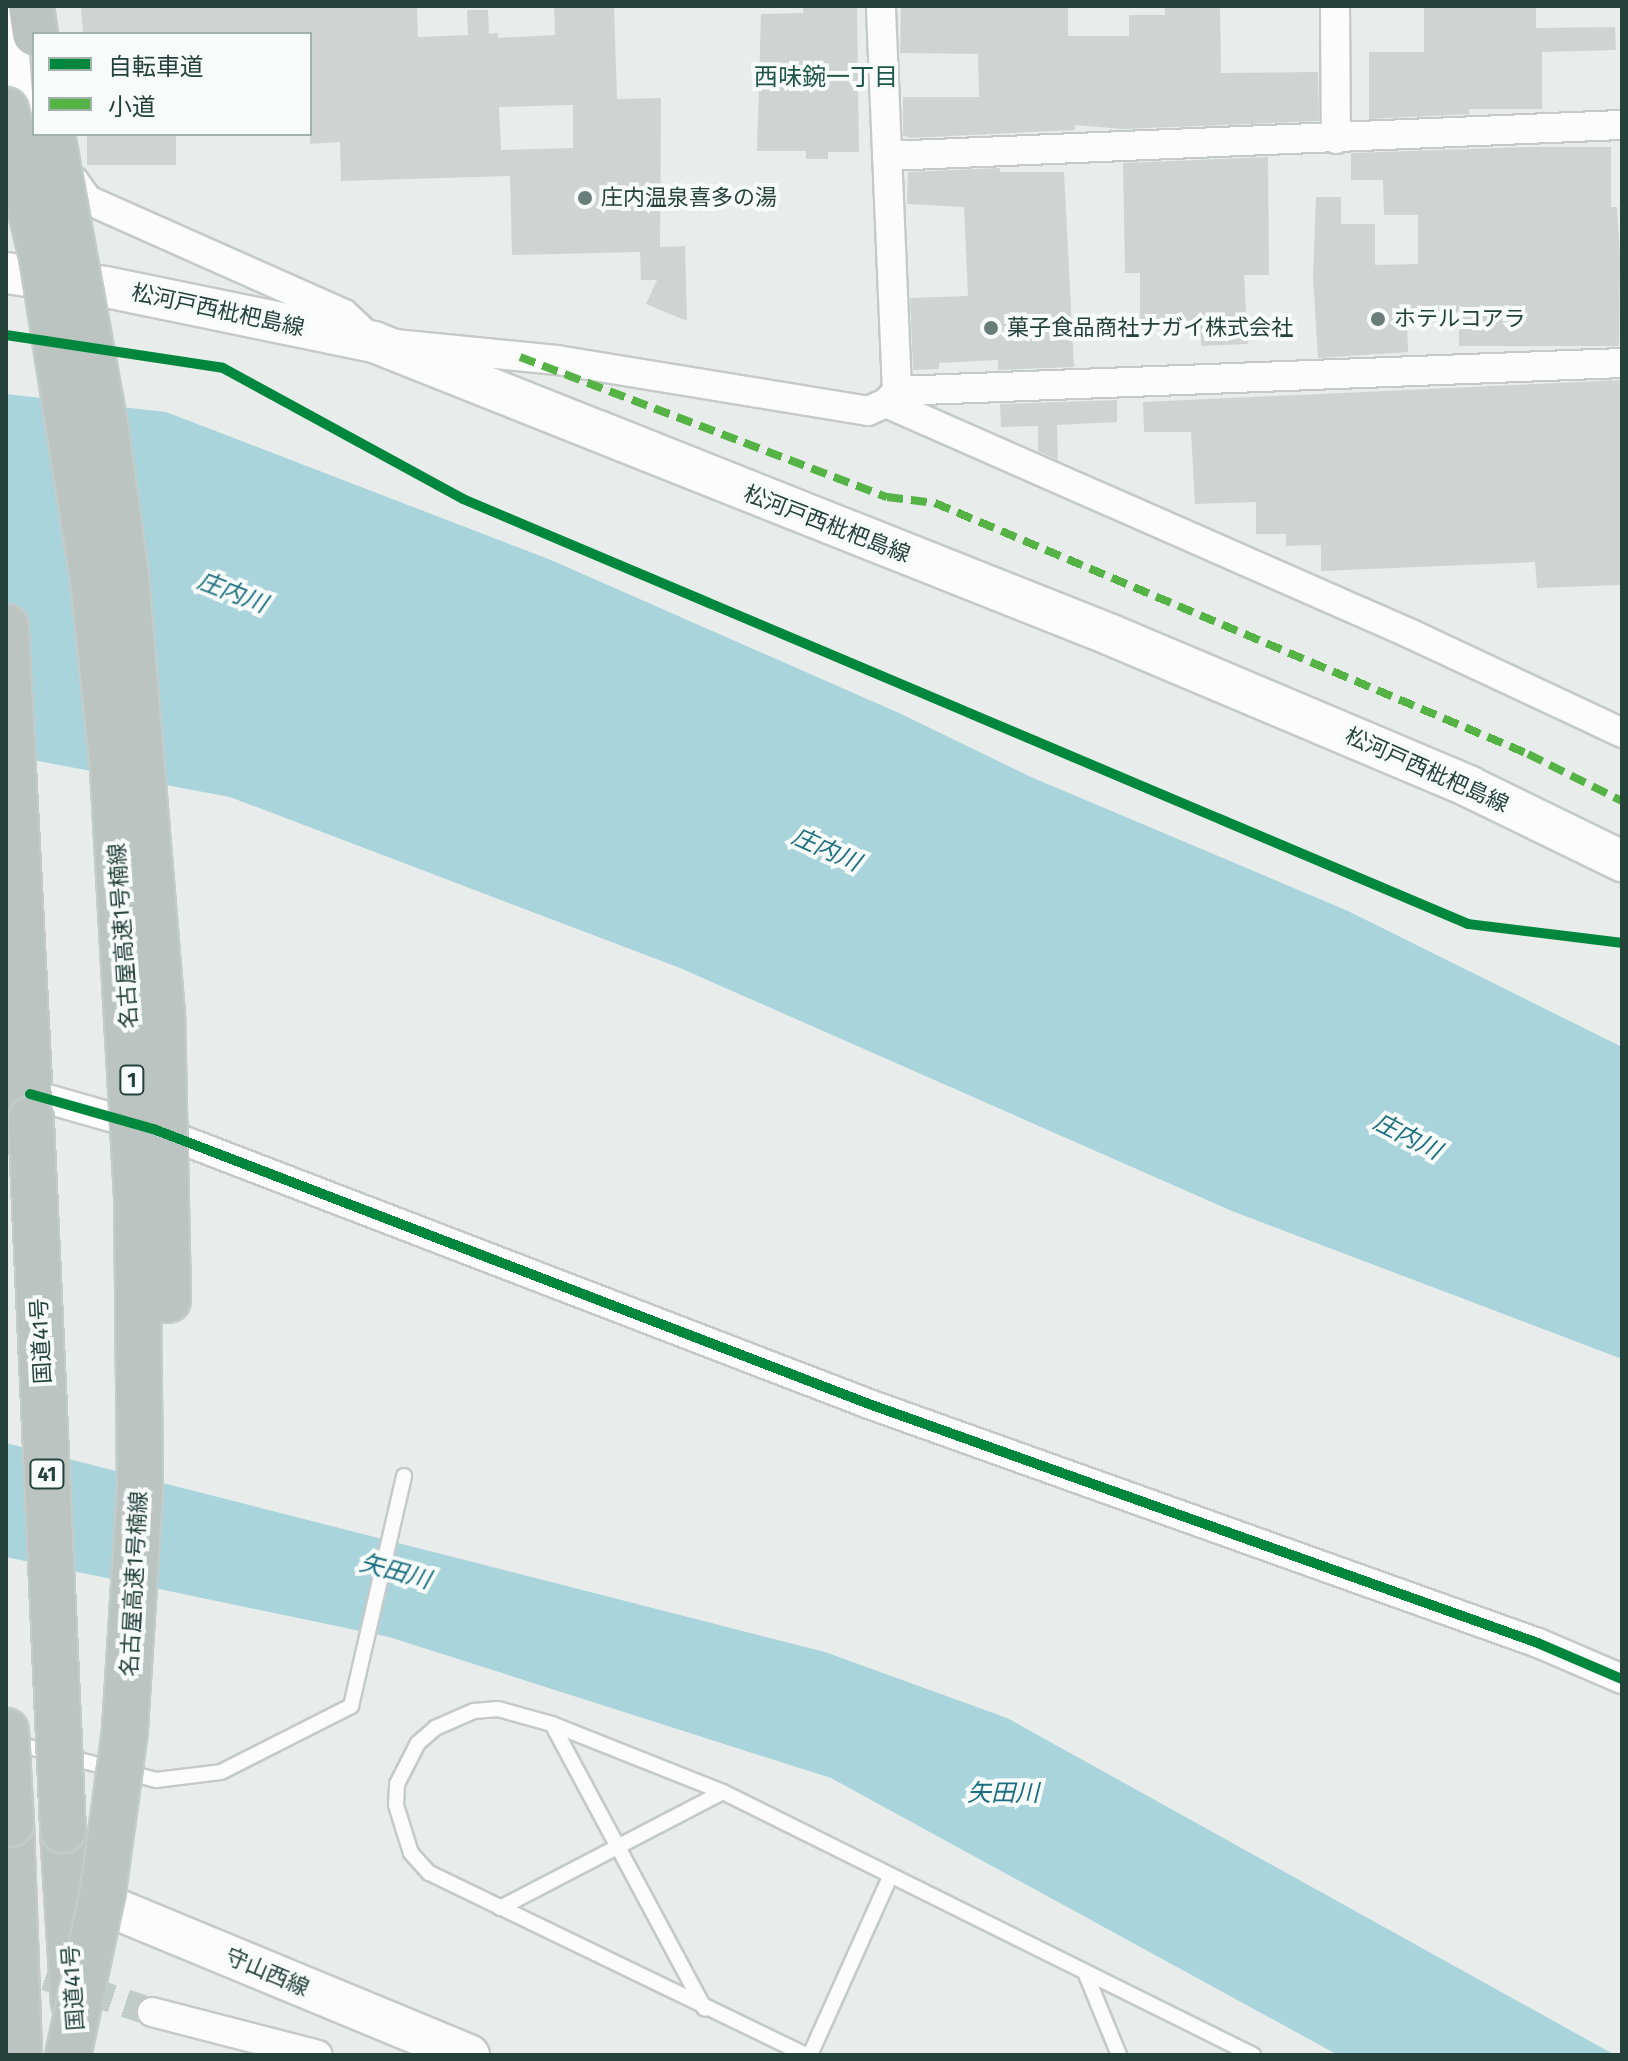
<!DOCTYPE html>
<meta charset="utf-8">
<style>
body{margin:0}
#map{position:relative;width:1628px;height:2061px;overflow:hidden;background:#e8edeb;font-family:"Fira Sans","Noto Sans JP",sans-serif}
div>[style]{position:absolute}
.water>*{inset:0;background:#a9d4db}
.building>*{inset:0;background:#cfd4d2;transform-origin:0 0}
.street-tunnel>*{height:28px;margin-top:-14px;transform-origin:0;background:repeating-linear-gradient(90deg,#c1cbc8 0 28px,transparent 0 42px)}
.roads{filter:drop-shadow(2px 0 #c5cac8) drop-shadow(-2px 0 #c5cac8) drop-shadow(0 2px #c5cac8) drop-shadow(0 -2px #c5cac8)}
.lane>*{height:14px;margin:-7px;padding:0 7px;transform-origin:7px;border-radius:7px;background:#fcfcfc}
.street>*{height:28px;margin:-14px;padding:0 14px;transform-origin:14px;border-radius:14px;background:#fcfcfc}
.secondary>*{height:40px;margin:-20px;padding:0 20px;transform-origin:20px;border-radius:20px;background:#fcfcfc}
.highway>*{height:44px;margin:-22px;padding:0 22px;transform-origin:22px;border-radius:22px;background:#bcc4c2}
.bridges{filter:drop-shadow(2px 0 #c3ccc9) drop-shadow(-2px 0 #c3ccc9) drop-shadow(0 2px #c3ccc9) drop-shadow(0 -2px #c3ccc9)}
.highway-bridge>*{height:44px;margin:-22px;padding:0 22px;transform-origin:22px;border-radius:22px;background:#bcc4c2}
.quiet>*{height:8px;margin-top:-4px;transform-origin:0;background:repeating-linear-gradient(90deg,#55b346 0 16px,transparent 0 24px)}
.cycleway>*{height:10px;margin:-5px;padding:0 5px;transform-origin:5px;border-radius:5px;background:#00873e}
.dots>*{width:22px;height:22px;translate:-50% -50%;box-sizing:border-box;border:4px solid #f7fbf9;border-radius:50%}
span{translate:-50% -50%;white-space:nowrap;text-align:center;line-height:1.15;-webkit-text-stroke:8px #f7fbf9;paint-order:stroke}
.shield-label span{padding:2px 6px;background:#f7fbf9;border:2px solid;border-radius:6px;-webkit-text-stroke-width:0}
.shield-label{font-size:20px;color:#24423a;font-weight:700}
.poi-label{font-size:22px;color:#24423a}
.left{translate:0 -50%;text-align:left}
.street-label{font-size:22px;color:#24423a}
.neighbourhood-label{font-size:24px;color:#1f5548}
.water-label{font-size:24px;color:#1c6f80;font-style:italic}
.frame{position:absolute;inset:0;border:8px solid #24423a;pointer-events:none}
.legend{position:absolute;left:32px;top:32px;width:280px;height:104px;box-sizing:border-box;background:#f7fbf9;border:2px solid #a3b1ad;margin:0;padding:10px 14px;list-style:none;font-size:24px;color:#24423a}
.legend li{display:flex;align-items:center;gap:16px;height:40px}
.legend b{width:40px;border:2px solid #a3b1ad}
</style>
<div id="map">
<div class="water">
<i style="clip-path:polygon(6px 394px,166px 412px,551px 560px,899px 713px,1031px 777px,1348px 911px,1622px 1047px,1622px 1359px,1232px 1211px,680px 968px,230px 797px,6px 755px)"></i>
<i style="clip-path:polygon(6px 1443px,825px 1652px,1007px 1718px,1615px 2055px,1338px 2055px,831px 1778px,389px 1637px,6px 1557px)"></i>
</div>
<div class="building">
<i style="clip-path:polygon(evenodd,81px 6px,417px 6px,418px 37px,468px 35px,467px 10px,488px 10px,489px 34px,498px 33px,498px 38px,555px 35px,554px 6px,614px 6px,617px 99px,661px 98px,660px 247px,685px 246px,687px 321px,646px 304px,657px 280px,641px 280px,640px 252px,512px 255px,510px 176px,341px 181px,340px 142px,310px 144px,310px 34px,83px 34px,81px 6px,573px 105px,573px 148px,501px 150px,499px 107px,573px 105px)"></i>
<i style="clip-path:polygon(803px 6px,857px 6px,859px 152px,828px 152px,828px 159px,806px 159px,806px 151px,757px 151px,761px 14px,803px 13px)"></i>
<i style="clip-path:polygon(901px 6px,1068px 6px,1068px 36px,1129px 36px,1129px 15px,1165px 15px,1165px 6px,1220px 6px,1221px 73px,1318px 72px,1319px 121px,1123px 129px,1075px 125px,1075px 130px,910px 138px,903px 135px,903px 97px,979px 97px,978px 54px,900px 53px)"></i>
<i style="clip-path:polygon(1424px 6px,1536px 6px,1536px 28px,1615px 27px,1616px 50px,1542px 52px,1542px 109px,1469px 109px,1469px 114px,1369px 119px,1369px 52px,1424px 52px)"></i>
<i style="left:87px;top:134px;width:89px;height:31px"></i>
<i style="clip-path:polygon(1528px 147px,1611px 147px,1611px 207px,1617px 207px,1620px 257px,1619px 346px,1459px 346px,1459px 321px,1407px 321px,1408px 352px,1318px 358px,1313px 277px,1316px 197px,1341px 197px,1341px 224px,1375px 224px,1375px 265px,1418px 264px,1418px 215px,1384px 215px,1383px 180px,1351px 180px,1351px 153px)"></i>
<i style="clip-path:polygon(1268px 157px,1269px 275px,1244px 275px,1248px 344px,1201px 346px,1200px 321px,1140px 321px,1140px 273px,1125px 273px,1123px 163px)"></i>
<i style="clip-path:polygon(1000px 168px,1000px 172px,1064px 172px,1074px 367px,998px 370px,998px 360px,939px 363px,939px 369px,913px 370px,910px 298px,968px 296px,964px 207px,907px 204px,908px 172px)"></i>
<i style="clip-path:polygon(1622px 380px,1622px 585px,1537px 588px,1535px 562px,1321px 571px,1321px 545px,1286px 546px,1286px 534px,1256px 534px,1256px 502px,1195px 504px,1191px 432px,1144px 432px,1143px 402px)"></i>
<i style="clip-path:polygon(1117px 400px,1117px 422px,1057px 425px,1058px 460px,1038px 451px,1038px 426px,1001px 427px,1000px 404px)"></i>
</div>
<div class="street-tunnel">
<i style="left:6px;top:1963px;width:154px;rotate:18.6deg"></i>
</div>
<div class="roads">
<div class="lane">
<i style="left:552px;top:1724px;width:323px;rotate:61.8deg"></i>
<i style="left:14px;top:1743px;width:147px;rotate:14.6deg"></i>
<i style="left:156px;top:1780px;width:65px;rotate:-7deg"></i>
<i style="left:221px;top:1772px;width:146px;rotate:-26.9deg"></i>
<i style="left:351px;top:1706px;width:236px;rotate:-77deg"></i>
<i style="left:500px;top:1908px;width:251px;rotate:-27.5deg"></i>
<i style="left:1085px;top:1972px;width:90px;rotate:67.7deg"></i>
<i style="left:806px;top:2055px;width:419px;rotate:-154.2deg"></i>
<i style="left:429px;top:1873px;width:27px;rotate:-132deg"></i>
<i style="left:411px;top:1853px;width:50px;rotate:-107.4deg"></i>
<i style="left:396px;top:1805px;width:21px;rotate:-87deg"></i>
<i style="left:397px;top:1784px;width:46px;rotate:-62.9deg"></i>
<i style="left:418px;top:1743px;width:23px;rotate:-41deg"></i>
<i style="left:435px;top:1728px;width:43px;rotate:-23.6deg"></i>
<i style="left:474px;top:1711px;width:24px;rotate:-5deg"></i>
<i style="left:498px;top:1709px;width:56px;rotate:15.5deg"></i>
<i style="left:552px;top:1724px;width:184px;rotate:21.7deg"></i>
<i style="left:723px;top:1792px;width:592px;rotate:26.39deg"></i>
<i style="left:810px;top:2055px;width:195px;rotate:-65.8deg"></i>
</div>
<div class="street">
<i style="left:11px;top:6px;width:123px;rotate:85.4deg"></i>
<i style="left:1335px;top:6px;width:133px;rotate:89.6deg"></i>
<i style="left:887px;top:156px;width:736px;rotate:-2.42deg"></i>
<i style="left:59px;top:174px;width:17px;rotate:25deg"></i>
<i style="left:74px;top:181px;width:24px;rotate:54deg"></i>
<i style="left:88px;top:200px;width:280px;rotate:24deg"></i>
<i style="left:344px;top:314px;width:41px;rotate:43deg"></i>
<i style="left:374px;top:342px;width:184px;rotate:5.6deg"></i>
<i style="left:557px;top:360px;width:315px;rotate:9.3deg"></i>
<i style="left:868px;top:411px;width:20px;rotate:-24deg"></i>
<i style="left:886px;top:403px;width:16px;rotate:-47deg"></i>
<i style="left:897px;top:391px;width:385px;rotate:-92.4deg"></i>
<i style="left:897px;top:391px;width:726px;rotate:-2.21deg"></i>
<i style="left:886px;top:403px;width:574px;rotate:23.75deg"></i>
<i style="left:1411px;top:634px;width:233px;rotate:25.1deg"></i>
<i style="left:30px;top:1094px;width:131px;rotate:15.9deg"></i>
<i style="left:156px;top:1130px;width:764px;rotate:21.02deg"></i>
<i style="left:869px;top:1404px;width:710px;rotate:19.66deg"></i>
<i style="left:1538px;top:1643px;width:91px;rotate:23.2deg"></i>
<i style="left:152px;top:2012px;width:171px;rotate:14.5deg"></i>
</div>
<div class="secondary">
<i style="left:6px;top:273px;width:101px;rotate:8deg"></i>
<i style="left:106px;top:287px;width:274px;rotate:11.6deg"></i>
<i style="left:374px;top:342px;width:793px;rotate:21.68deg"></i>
<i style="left:1111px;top:635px;width:390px;rotate:22.9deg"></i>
<i style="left:1470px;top:787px;width:169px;rotate:26deg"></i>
<i style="left:70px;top:1890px;width:432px;rotate:22.5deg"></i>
</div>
<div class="highway">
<i style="left:31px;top:6px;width:28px;rotate:82deg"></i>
<i style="left:6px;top:627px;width:493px;rotate:87.1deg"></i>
<i style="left:11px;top:1824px;width:231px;rotate:88deg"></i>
<i style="left:63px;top:1830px;width:173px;rotate:86.4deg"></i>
</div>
</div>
<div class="bridges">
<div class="highway-bridge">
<i style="left:6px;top:110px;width:151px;rotate:76.2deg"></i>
<i style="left:42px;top:257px;width:325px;rotate:81deg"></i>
<i style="left:93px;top:578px;width:191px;rotate:84deg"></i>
<i style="left:113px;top:768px;width:429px;rotate:86.8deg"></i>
<i style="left:137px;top:1196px;width:294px;rotate:89.4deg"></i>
<i style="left:140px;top:1490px;width:241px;rotate:93.6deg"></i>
<i style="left:125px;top:1731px;width:162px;rotate:97.8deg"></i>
<i style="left:103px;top:1891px;width:168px;rotate:102deg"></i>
<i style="left:52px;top:134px;width:303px;rotate:79.7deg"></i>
<i style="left:106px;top:432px;width:146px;rotate:82.1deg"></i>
<i style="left:126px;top:577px;width:435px;rotate:85.3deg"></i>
<i style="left:162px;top:1011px;width:289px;rotate:88.8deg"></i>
<i style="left:31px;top:1119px;width:712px;rotate:87.42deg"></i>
<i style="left:6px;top:1731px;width:93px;rotate:86.9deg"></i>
</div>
</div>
<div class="quiet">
<i style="left:520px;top:357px;width:393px;rotate:20.9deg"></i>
<i style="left:887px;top:497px;width:48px;rotate:7.1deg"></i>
<i style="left:935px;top:503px;width:644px;rotate:22.94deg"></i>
<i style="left:1528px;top:754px;width:105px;rotate:26.6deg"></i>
</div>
<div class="cycleway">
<i style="left:6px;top:335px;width:219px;rotate:8.6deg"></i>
<i style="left:223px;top:368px;width:273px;rotate:28.6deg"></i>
<i style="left:463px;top:499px;width:1091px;rotate:22.92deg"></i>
<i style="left:1468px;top:924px;width:155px;rotate:7deg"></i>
<i style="left:30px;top:1094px;width:131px;rotate:15.9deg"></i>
<i style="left:156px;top:1130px;width:764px;rotate:21.02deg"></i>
<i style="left:869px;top:1404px;width:710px;rotate:19.66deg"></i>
<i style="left:1538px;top:1643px;width:91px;rotate:23.2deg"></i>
</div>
<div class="dots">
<i style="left:585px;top:198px;background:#697e78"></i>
<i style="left:1378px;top:319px;background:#697e78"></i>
<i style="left:991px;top:328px;background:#697e78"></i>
</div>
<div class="shield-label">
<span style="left:132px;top:1080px">1</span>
<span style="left:47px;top:1474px">41</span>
</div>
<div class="poi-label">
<span class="left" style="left:601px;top:198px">庄内温泉喜多の湯</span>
<span class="left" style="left:1394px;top:319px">ホテルコアラ</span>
<span class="left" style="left:1007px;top:328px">菓子食品商社ナガイ株式会社</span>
</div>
<div class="street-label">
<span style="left:218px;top:310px;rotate:12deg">松河戸西枇杷島線</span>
<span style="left:827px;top:524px;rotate:21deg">松河戸西枇杷島線</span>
<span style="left:1427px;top:770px;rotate:24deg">松河戸西枇杷島線</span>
<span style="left:123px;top:936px;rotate:-94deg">名古屋高速1号楠線</span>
<span style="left:41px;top:1341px;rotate:-93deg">国道41号</span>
<span style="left:134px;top:1584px;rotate:-87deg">名古屋高速1号楠線</span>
<span style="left:267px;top:1972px;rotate:23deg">守山西線</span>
<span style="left:73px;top:1988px;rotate:-94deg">国道41号</span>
</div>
<div class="neighbourhood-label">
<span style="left:826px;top:78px">西味鋺一丁目</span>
</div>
<div class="water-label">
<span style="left:232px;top:593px;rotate:21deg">庄内川</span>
<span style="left:826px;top:850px;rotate:24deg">庄内川</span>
<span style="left:1407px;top:1137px;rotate:27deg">庄内川</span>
<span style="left:395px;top:1572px;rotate:15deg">矢田川</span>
<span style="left:1003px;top:1794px">矢田川</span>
</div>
<div class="frame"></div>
<ul class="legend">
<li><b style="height:10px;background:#00873e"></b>自転車道</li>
<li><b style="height:10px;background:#55b346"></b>小道</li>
</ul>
</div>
